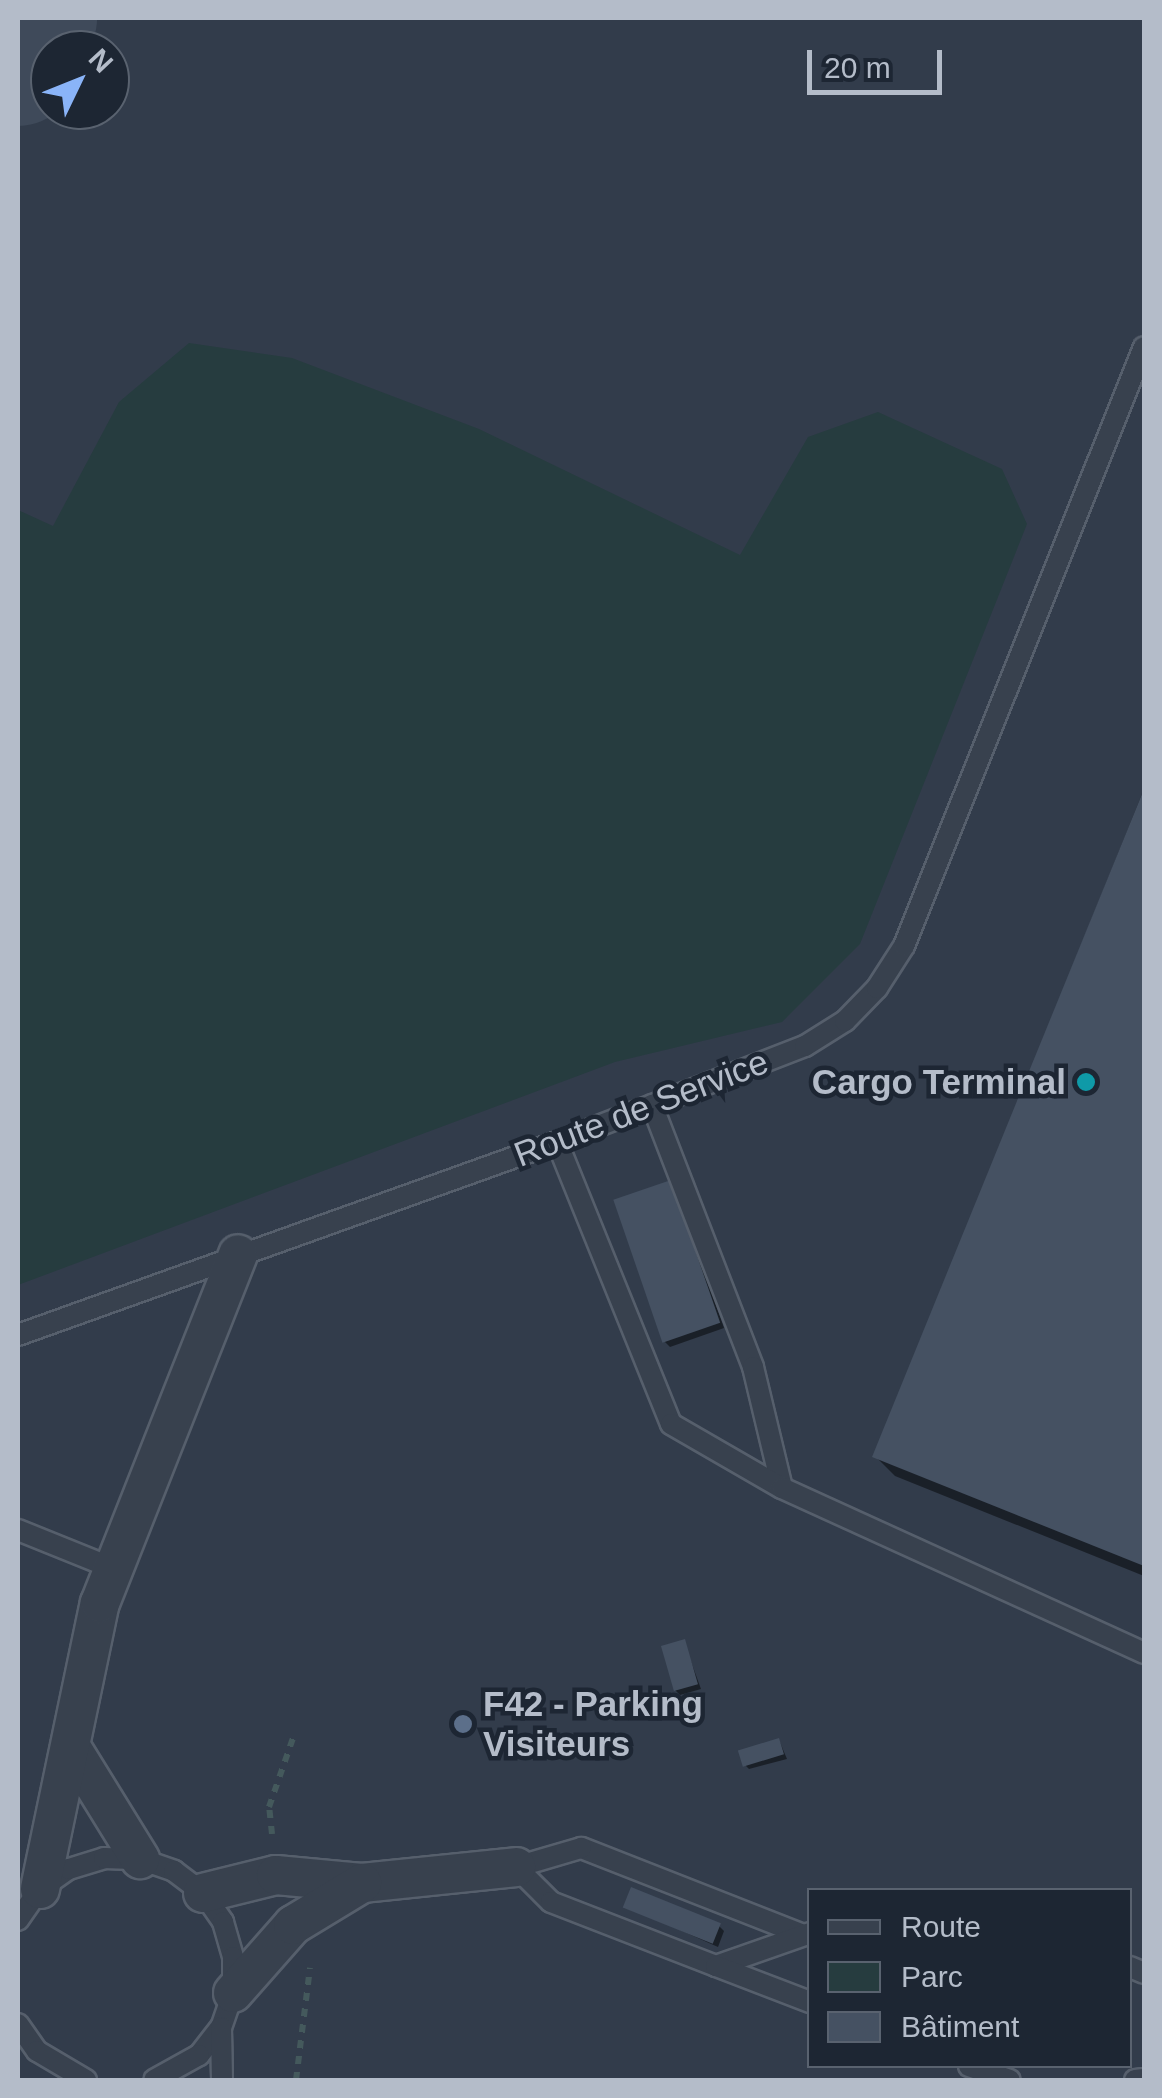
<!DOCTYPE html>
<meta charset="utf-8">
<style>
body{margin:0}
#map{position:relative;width:1162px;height:2098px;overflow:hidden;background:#242f3e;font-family:Helvetica,sans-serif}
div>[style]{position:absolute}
.airport>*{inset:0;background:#323c4b}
.green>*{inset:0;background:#263c3f}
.shadow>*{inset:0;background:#0007}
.taxiway>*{height:120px;margin:-60px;padding:0 60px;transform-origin:60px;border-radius:60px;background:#3f4a5a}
.building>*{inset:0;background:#455162;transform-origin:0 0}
.path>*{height:6px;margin-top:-3px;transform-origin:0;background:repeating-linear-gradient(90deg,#44595c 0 8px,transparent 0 16px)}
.roads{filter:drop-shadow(2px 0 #565f6c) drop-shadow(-2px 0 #565f6c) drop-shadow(0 2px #565f6c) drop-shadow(0 -2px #565f6c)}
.service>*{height:20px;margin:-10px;padding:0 10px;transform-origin:10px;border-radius:10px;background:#38414e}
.minor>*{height:38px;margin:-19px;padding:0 19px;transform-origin:19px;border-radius:19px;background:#38414e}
.dots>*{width:28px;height:28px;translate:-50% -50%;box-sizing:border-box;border:5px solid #1d2633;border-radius:50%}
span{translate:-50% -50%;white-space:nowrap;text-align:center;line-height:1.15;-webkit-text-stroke:9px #1d2633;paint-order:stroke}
.poi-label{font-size:35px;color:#b4bcc9;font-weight:700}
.right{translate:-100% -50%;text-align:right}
.left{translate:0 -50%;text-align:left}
.street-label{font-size:35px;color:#b4bcc9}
.frame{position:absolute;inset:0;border:20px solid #b4bcc9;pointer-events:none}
.legend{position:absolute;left:807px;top:1888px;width:325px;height:180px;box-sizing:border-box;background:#1d2633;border:2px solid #59626f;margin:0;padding:12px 18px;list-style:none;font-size:30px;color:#b4bcc9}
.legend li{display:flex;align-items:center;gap:20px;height:50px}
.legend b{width:50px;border:2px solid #59626f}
.north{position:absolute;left:30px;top:30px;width:100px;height:100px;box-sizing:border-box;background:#1d2633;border:2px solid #59626f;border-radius:50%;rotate:47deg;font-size:28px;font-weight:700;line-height:40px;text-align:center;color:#b4bcc9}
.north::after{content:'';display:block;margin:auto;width:35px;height:45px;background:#8ab4f8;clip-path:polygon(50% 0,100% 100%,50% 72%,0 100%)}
.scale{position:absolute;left:807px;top:50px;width:135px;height:45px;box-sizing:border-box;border:5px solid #b4bcc9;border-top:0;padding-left:12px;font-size:30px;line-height:35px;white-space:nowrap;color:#b4bcc9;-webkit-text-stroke:8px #1d2633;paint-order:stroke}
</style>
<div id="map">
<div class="airport">
<i style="clip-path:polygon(evenodd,18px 18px,1144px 18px,1144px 2080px,18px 2080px,18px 18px,50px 50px,110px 50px,110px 110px,50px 110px,50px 50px,18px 18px,810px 1890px,1130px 1890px,1130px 2066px,810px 2066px,810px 1890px)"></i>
</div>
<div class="green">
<i style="clip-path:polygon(189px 343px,292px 358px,479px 429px,740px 555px,808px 437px,878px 412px,1002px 469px,1027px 524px,860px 944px,782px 1022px,615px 1062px,18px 1285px,18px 510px,53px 526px,119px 402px)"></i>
</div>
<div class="shadow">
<i style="clip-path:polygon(1144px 789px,1144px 1576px,895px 1476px,875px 1456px)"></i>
<i style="clip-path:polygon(675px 1188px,724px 1328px,670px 1347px,665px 1342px)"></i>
<i style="clip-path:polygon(684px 1642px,701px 1689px,680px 1695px,675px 1690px)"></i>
<i style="clip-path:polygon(779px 1740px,787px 1759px,749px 1769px,744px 1764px)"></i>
<i style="clip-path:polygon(626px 1906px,719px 1926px,724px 1931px,718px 1947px)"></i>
</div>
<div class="taxiway">
<i style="left:18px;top:66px;width:52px;rotate:-68.4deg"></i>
</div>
<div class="building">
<i style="clip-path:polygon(1144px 789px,1144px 1566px,872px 1457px)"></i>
<i style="left:671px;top:1180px;width:151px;height:61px;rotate:71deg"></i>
<i style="left:685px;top:1639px;width:47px;height:25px;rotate:74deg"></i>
<i style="left:779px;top:1738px;width:17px;height:43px;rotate:73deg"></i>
<i style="left:631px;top:1887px;width:97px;height:22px;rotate:22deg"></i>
</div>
<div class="path">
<i style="left:272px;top:1834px;width:27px;rotate:-96deg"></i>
<i style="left:269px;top:1807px;width:73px;rotate:-70.8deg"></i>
<i style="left:296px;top:2080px;width:113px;rotate:-82.9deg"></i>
</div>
<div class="roads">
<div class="service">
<i style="left:652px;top:1105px;width:281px;rotate:68.9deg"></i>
<i style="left:753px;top:1367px;width:124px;rotate:76.5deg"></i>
<i style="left:557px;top:1142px;width:304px;rotate:68deg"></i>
<i style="left:671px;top:1424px;width:128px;rotate:30deg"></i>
<i style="left:782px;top:1488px;width:398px;rotate:24.5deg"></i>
<i style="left:18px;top:1335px;width:573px;rotate:-19.7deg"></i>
<i style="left:557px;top:1142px;width:266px;rotate:-21.2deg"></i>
<i style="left:805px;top:1046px;width:47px;rotate:-32deg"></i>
<i style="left:845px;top:1021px;width:46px;rotate:-45.9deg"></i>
<i style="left:877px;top:988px;width:50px;rotate:-57.3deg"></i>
<i style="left:904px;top:946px;width:645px;rotate:-68.17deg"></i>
<i style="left:18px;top:1530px;width:101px;rotate:22deg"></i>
<i style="left:18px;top:1920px;width:38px;rotate:-55deg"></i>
<i style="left:40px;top:1889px;width:35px;rotate:-35deg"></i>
<i style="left:69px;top:1869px;width:37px;rotate:-17deg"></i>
<i style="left:104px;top:1858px;width:36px;rotate:2deg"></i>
<i style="left:140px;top:1859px;width:36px;rotate:19deg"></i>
<i style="left:174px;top:1871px;width:36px;rotate:37deg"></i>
<i style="left:203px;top:1893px;width:35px;rotate:55deg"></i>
<i style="left:223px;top:1922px;width:36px;rotate:74deg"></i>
<i style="left:233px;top:1957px;width:36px;rotate:90deg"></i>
<i style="left:233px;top:1993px;width:36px;rotate:109deg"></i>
<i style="left:221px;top:2027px;width:36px;rotate:128deg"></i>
<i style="left:199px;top:2055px;width:51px;rotate:150.9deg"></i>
<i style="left:801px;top:1934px;width:236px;rotate:-158.6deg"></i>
<i style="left:581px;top:1848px;width:68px;rotate:163.7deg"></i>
<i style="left:516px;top:1867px;width:49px;rotate:45deg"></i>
<i style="left:551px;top:1902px;width:177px;rotate:21.2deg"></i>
<i style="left:716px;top:1966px;width:100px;rotate:-19.3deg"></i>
<i style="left:716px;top:1966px;width:101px;rotate:21deg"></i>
<i style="left:1130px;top:1967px;width:15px;rotate:23deg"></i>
<i style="left:18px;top:2024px;width:33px;rotate:55deg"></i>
<i style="left:37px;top:2051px;width:57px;rotate:30.6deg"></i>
<i style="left:221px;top:2028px;width:52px;rotate:88.9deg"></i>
<i style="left:969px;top:2066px;width:43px;rotate:18.9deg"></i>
<i style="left:1135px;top:2080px;width:9px;rotate:-6deg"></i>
</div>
<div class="minor">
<i style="left:74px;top:1752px;width:126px;rotate:58.3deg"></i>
<i style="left:40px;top:1889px;width:292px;rotate:-78.2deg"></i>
<i style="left:100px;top:1603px;width:375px;rotate:-68.4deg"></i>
<i style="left:203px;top:1893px;width:75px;rotate:-13.9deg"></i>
<i style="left:276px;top:1875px;width:86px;rotate:5.3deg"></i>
<i style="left:362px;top:1883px;width:155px;rotate:-5.9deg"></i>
<i style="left:233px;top:1993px;width:91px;rotate:-48.6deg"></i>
<i style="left:293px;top:1925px;width:81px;rotate:-31.3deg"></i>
</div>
</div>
<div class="dots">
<i style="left:1086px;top:1082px;background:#0f9aa8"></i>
<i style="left:463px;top:1724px;background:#5c6f8a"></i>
</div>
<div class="poi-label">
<span class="right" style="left:1066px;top:1082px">Cargo Terminal</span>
<span class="left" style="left:483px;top:1724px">F42 - Parking<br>Visiteurs</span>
</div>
<div class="street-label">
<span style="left:641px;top:1108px;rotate:-21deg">Route de Service</span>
</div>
<div class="frame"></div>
<ul class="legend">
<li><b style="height:12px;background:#38414e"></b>Route</li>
<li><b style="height:28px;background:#263c3f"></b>Parc</li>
<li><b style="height:28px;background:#455162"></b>Bâtiment</li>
</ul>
<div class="north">N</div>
<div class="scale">20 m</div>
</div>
